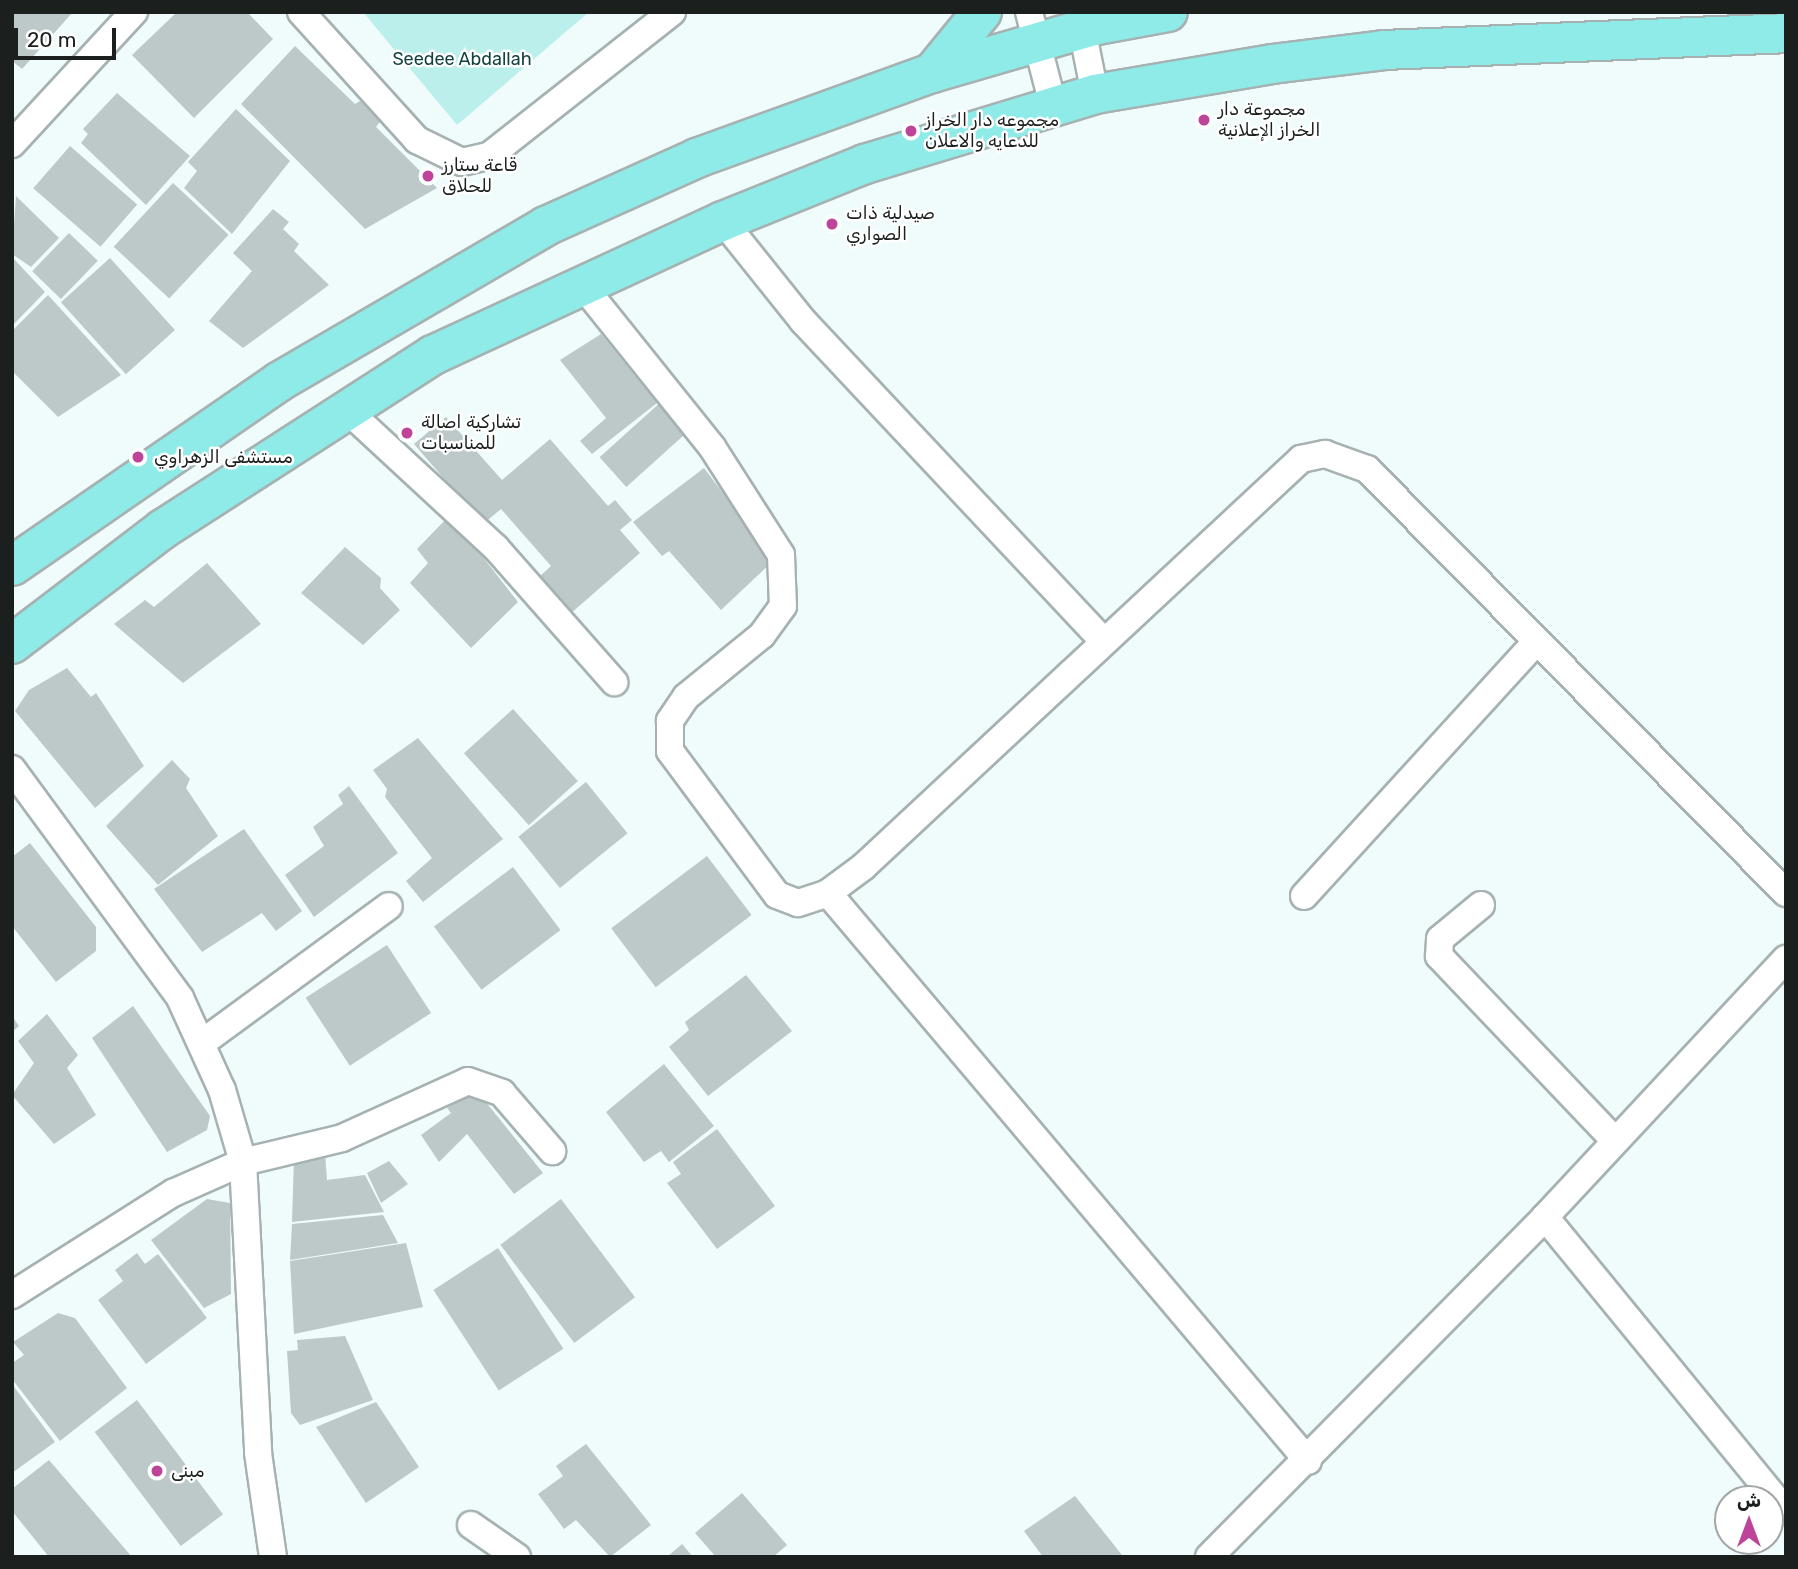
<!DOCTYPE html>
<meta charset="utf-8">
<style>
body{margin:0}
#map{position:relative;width:1798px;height:1569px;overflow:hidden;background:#effcfb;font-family:Rubik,"Noto Naskh Arabic",sans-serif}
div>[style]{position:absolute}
.green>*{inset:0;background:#baefec}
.building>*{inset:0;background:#bdc9c9;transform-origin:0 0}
.roads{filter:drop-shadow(2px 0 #a6b2b1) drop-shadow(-2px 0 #a6b2b1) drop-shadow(0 2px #a6b2b1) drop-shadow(0 -2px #a6b2b1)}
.street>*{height:26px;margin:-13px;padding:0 13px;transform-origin:13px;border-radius:13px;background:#fff}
.primary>*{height:38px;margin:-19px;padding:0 19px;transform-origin:19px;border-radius:19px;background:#8eebe8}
.dots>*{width:19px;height:19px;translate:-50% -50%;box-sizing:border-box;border:4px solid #fff;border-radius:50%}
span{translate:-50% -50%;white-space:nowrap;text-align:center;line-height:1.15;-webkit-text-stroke:5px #fff;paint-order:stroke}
.park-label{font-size:18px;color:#134341}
.poi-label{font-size:18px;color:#1b201f}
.left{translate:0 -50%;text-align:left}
.frame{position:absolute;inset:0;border:14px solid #1b201f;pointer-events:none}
.north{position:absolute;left:1714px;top:1485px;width:70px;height:70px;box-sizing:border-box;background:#fff;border:2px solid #a4a6a5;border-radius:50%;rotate:0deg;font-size:19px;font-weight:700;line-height:28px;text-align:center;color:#1b201f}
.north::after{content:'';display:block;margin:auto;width:24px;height:32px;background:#bd4498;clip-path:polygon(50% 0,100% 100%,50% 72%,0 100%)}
.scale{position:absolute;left:14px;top:28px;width:102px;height:32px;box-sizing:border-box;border:4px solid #1b201f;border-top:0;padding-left:9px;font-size:21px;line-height:24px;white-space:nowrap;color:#1b201f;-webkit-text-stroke:5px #fff;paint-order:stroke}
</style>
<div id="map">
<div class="green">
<i style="clip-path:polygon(363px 12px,589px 12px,457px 125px)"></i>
</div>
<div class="building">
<i style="clip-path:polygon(12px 12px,73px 12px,22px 69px,12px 61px)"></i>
<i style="clip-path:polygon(177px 12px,247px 12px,273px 39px,194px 118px,132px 55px)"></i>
<i style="clip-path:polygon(295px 46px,355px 104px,363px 99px,382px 119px,376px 127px,437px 188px,365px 229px,241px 104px)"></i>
<i style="clip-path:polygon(117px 93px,190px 156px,146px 205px,81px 143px,88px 134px,83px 129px)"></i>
<i style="clip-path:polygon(236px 109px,290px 161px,232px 234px,184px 188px,197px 171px,188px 162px)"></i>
<i style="left:70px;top:146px;width:89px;height:56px;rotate:41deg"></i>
<i style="left:173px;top:183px;width:76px;height:87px;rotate:43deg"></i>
<i style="clip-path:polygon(16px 196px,59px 238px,31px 267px,12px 254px)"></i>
<i style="clip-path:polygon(273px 209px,289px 222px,283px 229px,299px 244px,294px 251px,329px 285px,243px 348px,209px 321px,252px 271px,233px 253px)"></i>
<i style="left:69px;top:233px;width:40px;height:53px;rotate:44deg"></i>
<i style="clip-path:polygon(12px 257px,45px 292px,12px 326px)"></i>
<i style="left:110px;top:258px;width:97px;height:66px;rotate:48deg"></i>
<i style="clip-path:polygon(48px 295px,121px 375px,58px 417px,12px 371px,12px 331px)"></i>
<i style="clip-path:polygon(601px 334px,657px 403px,592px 454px,580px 441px,606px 418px,560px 360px)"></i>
<i style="left:662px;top:401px;width:40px;height:84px;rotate:48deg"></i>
<i style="clip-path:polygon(446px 417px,502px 480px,550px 439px,608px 506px,615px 500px,632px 520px,620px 530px,640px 553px,570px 614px,538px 578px,551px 566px,501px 509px,483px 524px,414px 444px)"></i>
<i style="clip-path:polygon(704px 468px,774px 560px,721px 610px,669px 551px,662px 556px,633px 522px)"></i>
<i style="clip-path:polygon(450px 515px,518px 602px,471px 648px,410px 583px,428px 563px,417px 549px)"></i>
<i style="clip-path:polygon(345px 547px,381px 578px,380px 588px,400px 610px,363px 645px,301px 593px)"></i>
<i style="clip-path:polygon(207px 563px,261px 624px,183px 683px,114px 624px,145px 600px,154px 607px)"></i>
<i style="clip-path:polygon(67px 668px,91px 697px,96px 693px,144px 766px,95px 808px,15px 711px,29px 690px)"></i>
<i style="left:513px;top:709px;width:97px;height:66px;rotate:48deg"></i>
<i style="clip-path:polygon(418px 738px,503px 839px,423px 902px,406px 881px,432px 858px,385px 797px,387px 789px,373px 770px)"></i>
<i style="clip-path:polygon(172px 760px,190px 779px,186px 788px,218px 836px,158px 885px,106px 826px)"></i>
<i style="left:586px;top:782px;width:66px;height:87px;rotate:51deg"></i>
<i style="clip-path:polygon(349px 786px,398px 853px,314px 917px,285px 875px,324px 846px,313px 827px,343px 804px,338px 795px)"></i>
<i style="clip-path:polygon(244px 829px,302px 911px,276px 931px,262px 913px,202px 952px,154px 889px)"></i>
<i style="clip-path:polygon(30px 843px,96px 927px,96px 951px,56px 982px,12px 926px,12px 857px)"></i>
<i style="left:707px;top:856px;width:74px;height:120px;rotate:53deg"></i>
<i style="left:513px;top:867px;width:79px;height:99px;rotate:53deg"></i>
<i style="left:387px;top:945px;width:81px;height:97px;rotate:57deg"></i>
<i style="clip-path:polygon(746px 975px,792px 1031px,708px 1096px,669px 1047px,689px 1030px,685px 1022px)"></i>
<i style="clip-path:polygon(133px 1006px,210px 1116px,207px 1130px,167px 1152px,92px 1038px)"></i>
<i style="clip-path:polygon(47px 1014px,78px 1055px,67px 1068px,96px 1115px,54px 1144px,12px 1095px,34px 1063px,18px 1041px)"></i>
<i style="clip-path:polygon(12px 1016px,19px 1026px,12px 1032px)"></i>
<i style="clip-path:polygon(664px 1064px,714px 1126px,669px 1162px,661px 1151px,644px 1162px,606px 1112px)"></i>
<i style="clip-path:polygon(477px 1091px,543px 1173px,514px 1194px,467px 1134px,439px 1162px,421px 1135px,451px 1113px,447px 1108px)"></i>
<i style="clip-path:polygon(717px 1129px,775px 1206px,717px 1249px,667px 1183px,681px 1174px,673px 1162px)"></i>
<i style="clip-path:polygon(325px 1152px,327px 1180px,365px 1175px,384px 1212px,292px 1222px,294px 1157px)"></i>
<i style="clip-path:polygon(389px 1161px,408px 1184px,381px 1203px,367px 1173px)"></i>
<i style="clip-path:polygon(207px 1199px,230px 1203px,231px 1294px,204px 1308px,151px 1240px)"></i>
<i style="left:561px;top:1199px;width:123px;height:76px;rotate:53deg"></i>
<i style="clip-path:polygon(383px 1215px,398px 1243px,290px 1260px,292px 1224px)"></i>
<i style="clip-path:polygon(406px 1243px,423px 1307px,294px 1334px,290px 1261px)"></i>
<i style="left:498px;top:1248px;width:120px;height:77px;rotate:57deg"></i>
<i style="clip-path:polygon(137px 1253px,145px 1264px,158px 1254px,207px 1318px,146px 1364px,98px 1300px,123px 1281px,115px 1270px)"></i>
<i style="clip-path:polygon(58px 1313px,75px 1318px,127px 1388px,60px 1441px,12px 1379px,12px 1363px,24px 1355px,13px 1342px)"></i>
<i style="clip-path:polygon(345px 1336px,373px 1400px,300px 1425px,291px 1413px,287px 1351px,298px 1350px,297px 1340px)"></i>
<i style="clip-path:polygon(12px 1384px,55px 1442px,12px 1473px)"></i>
<i style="left:137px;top:1400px;width:143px;height:53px;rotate:53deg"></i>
<i style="clip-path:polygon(376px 1402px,419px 1467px,366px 1503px,316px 1427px)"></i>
<i style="clip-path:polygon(586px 1444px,651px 1525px,610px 1557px,576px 1520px,564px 1529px,538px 1494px,563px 1476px,556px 1466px)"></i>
<i style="clip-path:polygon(49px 1460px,132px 1557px,49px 1557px,12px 1511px,12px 1489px)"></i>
<i style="clip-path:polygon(742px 1493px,787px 1545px,773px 1557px,716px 1557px,695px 1533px)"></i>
<i style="clip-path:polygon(1075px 1496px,1122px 1555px,1120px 1557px,1043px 1557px,1024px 1531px)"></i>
<i style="clip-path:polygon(682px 1544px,693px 1557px,667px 1557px)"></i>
</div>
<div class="roads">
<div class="street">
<i style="left:301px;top:12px;width:173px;rotate:47.8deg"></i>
<i style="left:417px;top:140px;width:50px;rotate:26.1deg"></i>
<i style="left:462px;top:162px;width:28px;rotate:-13deg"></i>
<i style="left:489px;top:156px;width:233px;rotate:-38.2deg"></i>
<i style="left:1029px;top:12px;width:96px;rotate:75.5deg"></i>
<i style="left:1079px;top:14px;width:82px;rotate:78.7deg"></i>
<i style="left:12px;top:144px;width:180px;rotate:-47.3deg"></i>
<i style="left:723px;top:221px;width:128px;rotate:51.3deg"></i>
<i style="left:803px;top:321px;width:436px;rotate:46.8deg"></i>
<i style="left:583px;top:286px;width:206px;rotate:51.3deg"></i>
<i style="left:712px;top:447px;width:128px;rotate:57.4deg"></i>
<i style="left:781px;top:555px;width:51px;rotate:87.8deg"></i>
<i style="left:783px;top:606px;width:36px;rotate:126deg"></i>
<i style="left:762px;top:635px;width:98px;rotate:140.8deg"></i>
<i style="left:686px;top:697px;width:29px;rotate:124deg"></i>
<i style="left:670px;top:721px;width:30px;rotate:90deg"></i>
<i style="left:670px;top:751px;width:179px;rotate:53.4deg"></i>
<i style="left:777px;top:895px;width:22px;rotate:21deg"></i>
<i style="left:798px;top:903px;width:32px;rotate:-18deg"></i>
<i style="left:347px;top:410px;width:203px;rotate:42.8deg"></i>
<i style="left:496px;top:548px;width:179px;rotate:48.6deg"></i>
<i style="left:12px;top:769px;width:284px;rotate:53.7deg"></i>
<i style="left:180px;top:998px;width:101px;rotate:65.5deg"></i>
<i style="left:222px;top:1090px;width:75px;rotate:73.7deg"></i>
<i style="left:243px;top:1162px;width:291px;rotate:87deg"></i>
<i style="left:258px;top:1453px;width:105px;rotate:81.8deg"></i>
<i style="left:1304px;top:896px;width:345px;rotate:-47.6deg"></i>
<i style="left:1481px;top:905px;width:53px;rotate:140.3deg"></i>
<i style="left:1440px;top:939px;width:17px;rotate:93deg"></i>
<i style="left:1439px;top:956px;width:255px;rotate:46.4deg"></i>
<i style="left:203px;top:1042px;width:230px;rotate:-36.2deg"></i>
<i style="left:1545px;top:1217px;width:380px;rotate:50.7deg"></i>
<i style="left:12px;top:1295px;width:191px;rotate:-32.4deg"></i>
<i style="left:173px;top:1193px;width:77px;rotate:-23.9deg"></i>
<i style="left:243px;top:1162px;width:102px;rotate:-13.6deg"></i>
<i style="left:342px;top:1138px;width:138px;rotate:-24.3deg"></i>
<i style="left:468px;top:1081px;width:36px;rotate:19deg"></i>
<i style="left:502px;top:1093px;width:77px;rotate:49.2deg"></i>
<i style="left:1308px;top:1461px;width:744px;rotate:-130.2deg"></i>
<i style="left:828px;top:893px;width:44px;rotate:-36.6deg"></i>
<i style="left:863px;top:867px;width:599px;rotate:-42.97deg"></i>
<i style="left:1301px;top:459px;width:25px;rotate:-12deg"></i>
<i style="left:1325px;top:454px;width:45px;rotate:19.7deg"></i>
<i style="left:1367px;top:469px;width:596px;rotate:45.34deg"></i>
<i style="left:471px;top:1525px;width:56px;rotate:34.8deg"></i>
<i style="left:1209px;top:1557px;width:478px;rotate:-45.3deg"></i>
<i style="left:1545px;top:1217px;width:353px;rotate:-47deg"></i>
</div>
<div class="primary">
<i style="left:932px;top:73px;width:79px;rotate:-50.7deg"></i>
<i style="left:12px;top:566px;width:326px;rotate:-34.6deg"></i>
<i style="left:280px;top:381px;width:308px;rotate:-30.2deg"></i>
<i style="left:546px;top:226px;width:166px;rotate:-24.2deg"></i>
<i style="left:697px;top:158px;width:250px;rotate:-19.9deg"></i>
<i style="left:932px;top:73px;width:172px;rotate:-16.2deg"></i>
<i style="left:1097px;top:25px;width:72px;rotate:-10.4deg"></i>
<i style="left:12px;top:644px;width:190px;rotate:-37.3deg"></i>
<i style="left:163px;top:529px;width:321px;rotate:-32.8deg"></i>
<i style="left:433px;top:355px;width:319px;rotate:-24.8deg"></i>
<i style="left:723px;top:221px;width:153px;rotate:-21.9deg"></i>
<i style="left:865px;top:164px;width:240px;rotate:-16.9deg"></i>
<i style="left:1095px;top:94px;width:180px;rotate:-9.6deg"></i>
<i style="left:1272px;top:64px;width:113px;rotate:-7.1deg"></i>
<i style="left:1384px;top:50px;width:402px;rotate:-2.4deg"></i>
</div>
</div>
<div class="dots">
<i style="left:1204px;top:120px;background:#bd4498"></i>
<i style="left:911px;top:131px;background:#bd4498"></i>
<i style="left:428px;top:176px;background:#bd4498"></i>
<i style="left:832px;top:224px;background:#bd4498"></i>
<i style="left:407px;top:433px;background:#bd4498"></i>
<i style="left:138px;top:457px;background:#bd4498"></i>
<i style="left:157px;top:1471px;background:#bd4498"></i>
</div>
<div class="park-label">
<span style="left:462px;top:59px">Seedee Abdallah</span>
</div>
<div class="poi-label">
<span class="left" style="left:1218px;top:120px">مجموعة دار<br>الخراز اﻹعلانية</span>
<span class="left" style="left:925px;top:131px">مجموعه دار الخراز<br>للدعايه والاعلان</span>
<span class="left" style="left:442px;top:176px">قاعة ستارز<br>للحلاق</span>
<span class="left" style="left:846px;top:224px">صيدلية ذات<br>الصواري</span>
<span class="left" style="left:421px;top:433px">تشاركية اصالة<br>للمناسبات</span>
<span class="left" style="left:154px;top:457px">مستشفى الزهراوي</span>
<span class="left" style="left:171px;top:1471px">مبنى</span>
</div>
<div class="frame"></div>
<div class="north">ش</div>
<div class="scale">20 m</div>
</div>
